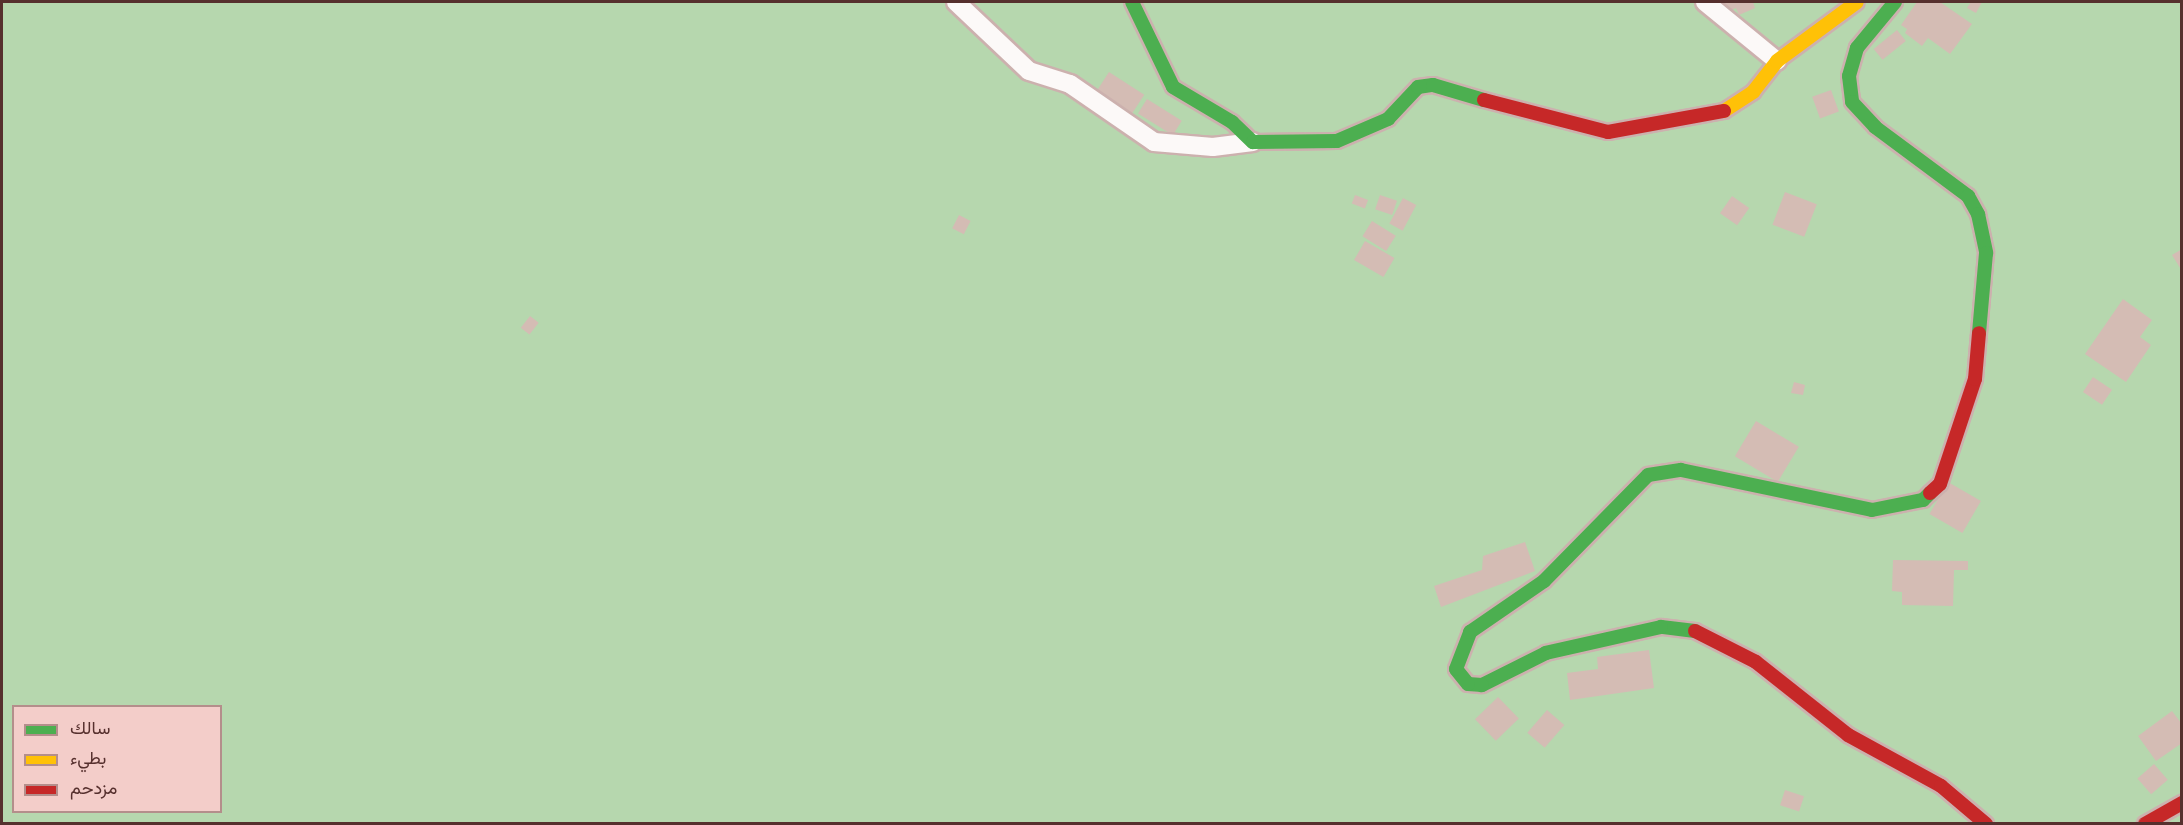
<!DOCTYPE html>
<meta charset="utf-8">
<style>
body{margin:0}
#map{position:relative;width:2183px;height:825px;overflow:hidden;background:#e9d5d3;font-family:Karla,Vazirmatn,sans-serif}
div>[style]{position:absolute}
.green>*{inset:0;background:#b6d7ae}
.building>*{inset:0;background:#d4bcb4;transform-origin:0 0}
.roads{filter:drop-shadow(2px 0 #ccb1ae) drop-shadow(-2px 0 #ccb1ae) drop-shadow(0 2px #ccb1ae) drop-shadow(0 -2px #ccb1ae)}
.street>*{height:18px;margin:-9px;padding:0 9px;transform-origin:9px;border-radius:9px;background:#fcf9f8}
.fast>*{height:14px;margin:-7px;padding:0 7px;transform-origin:7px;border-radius:7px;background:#4caf50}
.slow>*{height:14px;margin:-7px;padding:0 7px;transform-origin:7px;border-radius:7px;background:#ffc107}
.jam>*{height:14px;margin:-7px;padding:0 7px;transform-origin:7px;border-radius:7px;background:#c62828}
span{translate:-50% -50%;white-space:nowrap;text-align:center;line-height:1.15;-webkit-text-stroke:5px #f3cdc9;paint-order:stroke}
.frame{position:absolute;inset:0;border:3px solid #56302e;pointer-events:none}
.legend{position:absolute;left:12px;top:705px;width:210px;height:108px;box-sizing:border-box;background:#f3cdc9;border:2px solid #b48e8b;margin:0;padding:8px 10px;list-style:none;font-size:18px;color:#56302e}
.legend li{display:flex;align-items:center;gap:12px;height:30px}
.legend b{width:30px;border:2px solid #b48e8b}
</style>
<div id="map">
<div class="green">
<i style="clip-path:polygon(evenodd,2px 2px,2181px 2px,2181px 823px,2px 824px,2px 2px,14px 706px,220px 706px,220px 812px,14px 812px,14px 706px)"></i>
</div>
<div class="building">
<i style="clip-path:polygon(1711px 2px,1753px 2px,1755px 8px,1739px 15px,1736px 8px,1724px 13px)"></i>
<i style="clip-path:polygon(1917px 2px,1940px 2px,1972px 24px,1950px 54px,1928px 38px,1922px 46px,1905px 33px,1907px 29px,1901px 25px)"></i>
<i style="clip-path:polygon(1971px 2px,1982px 2px,1976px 13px,1967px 8px)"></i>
<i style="left:1897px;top:30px;width:14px;height:30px;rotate:51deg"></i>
<i style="left:1109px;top:72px;width:42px;height:25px;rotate:33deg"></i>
<i style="left:1831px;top:90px;width:23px;height:20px;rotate:70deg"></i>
<i style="left:1147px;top:99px;width:41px;height:17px;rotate:32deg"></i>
<i style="left:1785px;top:192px;width:34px;height:35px;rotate:21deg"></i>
<i style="left:1355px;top:195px;width:14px;height:9px;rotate:21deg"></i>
<i style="left:1380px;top:195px;width:18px;height:15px;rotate:19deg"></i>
<i style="left:1732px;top:196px;width:21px;height:21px;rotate:35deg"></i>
<i style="left:1403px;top:198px;width:15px;height:29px;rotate:28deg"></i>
<i style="left:959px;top:215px;width:13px;height:15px;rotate:27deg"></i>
<i style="left:1372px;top:221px;width:28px;height:18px;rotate:32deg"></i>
<i style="left:1365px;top:241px;width:34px;height:22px;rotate:30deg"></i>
<i style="clip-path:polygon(2182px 249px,2182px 271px,2172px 255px)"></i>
<i style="clip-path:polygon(2123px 299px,2152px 320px,2140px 337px,2151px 345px,2126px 382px,2085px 354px)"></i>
<i style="left:530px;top:316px;width:11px;height:15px;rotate:38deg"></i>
<i style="left:2093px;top:377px;width:23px;height:18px;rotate:34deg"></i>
<i style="clip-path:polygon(1794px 382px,1805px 385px,1803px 395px,1791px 393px)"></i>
<i style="left:1756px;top:421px;width:50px;height:41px;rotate:31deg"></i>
<i style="left:1948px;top:482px;width:38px;height:37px;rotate:30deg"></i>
<i style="clip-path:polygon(1525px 542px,1535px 571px,1441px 607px,1434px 586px,1482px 570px,1483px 556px)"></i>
<i style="clip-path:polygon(1893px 560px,1968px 561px,1968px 570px,1954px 570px,1953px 606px,1902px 605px,1902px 592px,1892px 591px)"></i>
<i style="clip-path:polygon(1649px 650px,1654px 688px,1570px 700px,1567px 673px,1598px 669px,1597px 657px)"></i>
<i style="left:1498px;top:697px;width:30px;height:32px;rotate:46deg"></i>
<i style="left:1547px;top:710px;width:23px;height:30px;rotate:41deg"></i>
<i style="clip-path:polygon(2172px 711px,2182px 724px,2182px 743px,2156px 761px,2138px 736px)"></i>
<i style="left:2154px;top:764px;width:21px;height:22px;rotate:49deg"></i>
<i style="left:1785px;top:790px;width:20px;height:16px;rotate:18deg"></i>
</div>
<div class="roads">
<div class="street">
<i style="left:956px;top:2px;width:100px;rotate:43.4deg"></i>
<i style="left:1029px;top:71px;width:43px;rotate:17.6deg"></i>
<i style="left:1070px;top:84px;width:102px;rotate:34.6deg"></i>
<i style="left:1154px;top:142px;width:59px;rotate:4.8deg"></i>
<i style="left:1213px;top:147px;width:40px;rotate:-7.1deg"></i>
<i style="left:1705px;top:2px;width:93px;rotate:39.3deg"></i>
</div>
<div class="fast">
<i style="left:1132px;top:2px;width:94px;rotate:64.2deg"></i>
<i style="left:1173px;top:87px;width:69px;rotate:30.7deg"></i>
<i style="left:1232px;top:122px;width:29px;rotate:44deg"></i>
<i style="left:1253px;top:142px;width:84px;rotate:-0.7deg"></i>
<i style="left:1337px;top:141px;width:56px;rotate:-23.3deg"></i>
<i style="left:1388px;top:119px;width:44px;rotate:-46.8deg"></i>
<i style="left:1418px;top:87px;width:15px;rotate:-8deg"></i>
<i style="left:1433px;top:85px;width:53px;rotate:16.4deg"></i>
<i style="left:1895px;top:2px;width:60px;rotate:129.6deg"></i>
<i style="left:1857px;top:48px;width:29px;rotate:106deg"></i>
<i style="left:1849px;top:76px;width:26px;rotate:83deg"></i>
<i style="left:1852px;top:102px;width:34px;rotate:47deg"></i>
<i style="left:1875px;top:127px;width:116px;rotate:36.6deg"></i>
<i style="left:1968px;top:196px;width:21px;rotate:61deg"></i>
<i style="left:1978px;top:214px;width:40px;rotate:78deg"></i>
<i style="left:1986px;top:253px;width:80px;rotate:95deg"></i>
<i style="left:1695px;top:631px;width:34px;rotate:-173deg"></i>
<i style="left:1661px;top:627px;width:118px;rotate:167.3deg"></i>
<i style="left:1546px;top:653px;width:72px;rotate:153.4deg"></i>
<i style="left:1482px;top:685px;width:14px;rotate:-176deg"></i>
<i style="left:1468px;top:684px;width:19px;rotate:-129deg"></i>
<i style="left:1456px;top:669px;width:40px;rotate:-69deg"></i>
<i style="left:1470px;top:632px;width:90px;rotate:-34.6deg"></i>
<i style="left:1544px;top:581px;width:148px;rotate:-45.5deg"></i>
<i style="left:1648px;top:475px;width:33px;rotate:-9deg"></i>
<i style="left:1681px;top:470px;width:195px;rotate:11.8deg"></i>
<i style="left:1872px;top:510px;width:52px;rotate:-11.1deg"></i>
<i style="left:1923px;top:500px;width:10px;rotate:-45deg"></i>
</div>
<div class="slow">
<i style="left:1724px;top:111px;width:35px;rotate:-33deg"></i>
<i style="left:1753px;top:92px;width:39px;rotate:-52deg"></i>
<i style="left:1777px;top:61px;width:99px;rotate:-36.4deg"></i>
</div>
<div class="jam">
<i style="left:1484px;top:100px;width:128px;rotate:14.5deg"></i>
<i style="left:1608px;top:132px;width:118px;rotate:-10.3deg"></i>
<i style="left:1930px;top:493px;width:13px;rotate:-42deg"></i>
<i style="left:1940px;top:484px;width:111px;rotate:-71.6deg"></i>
<i style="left:1975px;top:379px;width:46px;rotate:-85deg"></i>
<i style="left:1695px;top:631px;width:68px;rotate:26.9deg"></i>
<i style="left:1756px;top:662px;width:117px;rotate:38.4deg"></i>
<i style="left:1848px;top:735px;width:106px;rotate:28.7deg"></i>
<i style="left:1941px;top:786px;width:59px;rotate:40.2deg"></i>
<i style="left:2145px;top:824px;width:43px;rotate:-29.6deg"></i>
</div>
</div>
<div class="frame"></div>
<ul class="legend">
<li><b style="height:8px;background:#4caf50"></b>سالك</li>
<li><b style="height:8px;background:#ffc107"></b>بطيء</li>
<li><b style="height:8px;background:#c62828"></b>مزدحم</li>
</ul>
</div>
